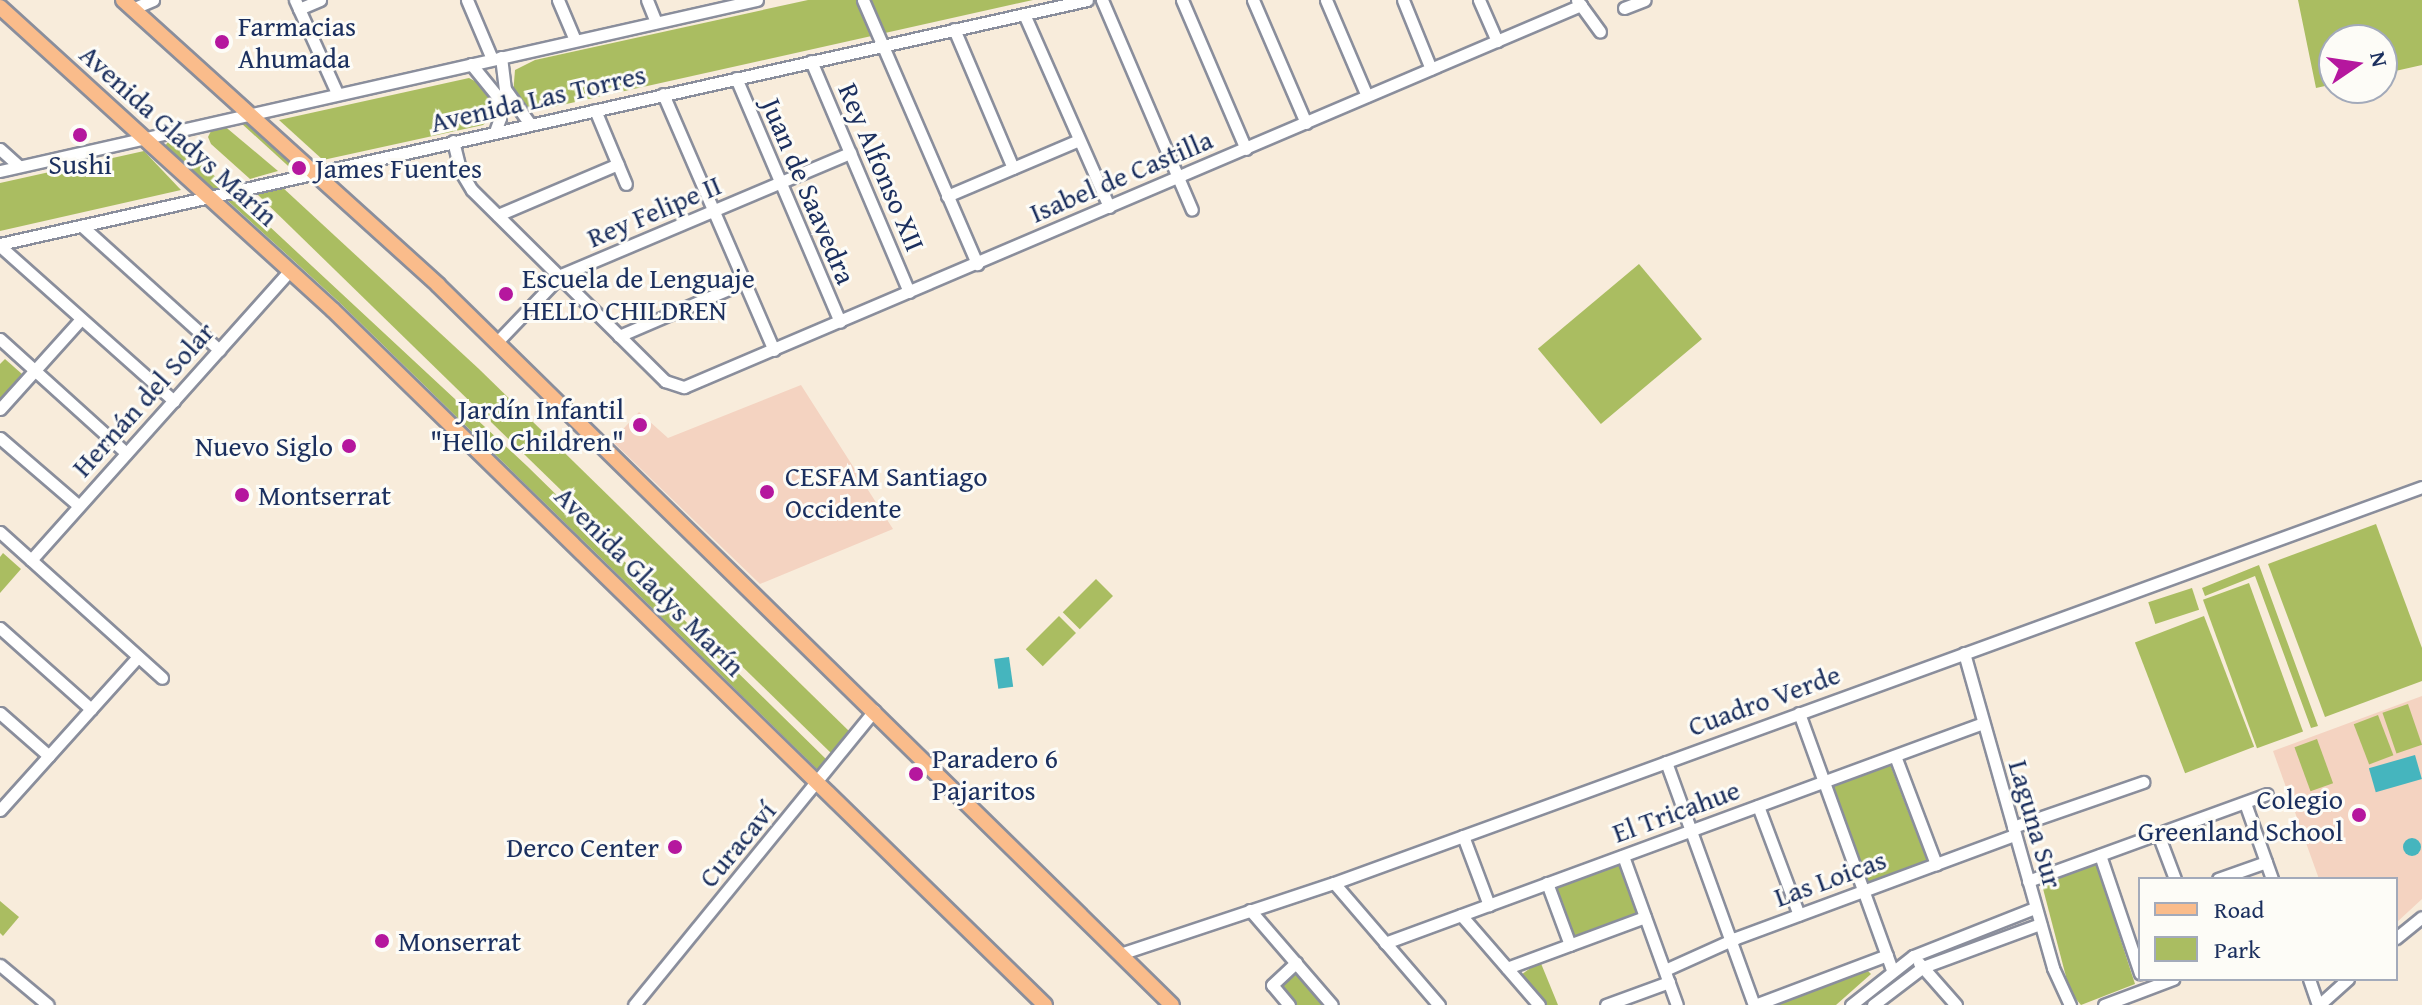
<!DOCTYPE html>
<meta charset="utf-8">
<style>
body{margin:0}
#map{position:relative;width:2422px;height:1005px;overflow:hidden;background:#f8ecdb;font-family:"Gentium Book Plus",serif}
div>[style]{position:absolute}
.built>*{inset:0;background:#f4d3c1}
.green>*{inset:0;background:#aabd61;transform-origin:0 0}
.water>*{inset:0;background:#45b5be;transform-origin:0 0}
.round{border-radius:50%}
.roads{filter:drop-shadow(2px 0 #8a8e9c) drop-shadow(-2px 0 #8a8e9c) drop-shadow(0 2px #8a8e9c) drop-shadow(0 -2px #8a8e9c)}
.minor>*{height:11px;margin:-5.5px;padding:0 5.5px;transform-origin:5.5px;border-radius:5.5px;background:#fff}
.major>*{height:14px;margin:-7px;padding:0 7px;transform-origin:7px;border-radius:7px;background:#fabc8b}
.dots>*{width:22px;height:22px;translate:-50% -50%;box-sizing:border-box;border:4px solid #fdfcf7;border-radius:50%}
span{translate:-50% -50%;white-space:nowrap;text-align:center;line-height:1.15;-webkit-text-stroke:6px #fdfcf7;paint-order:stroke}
.poi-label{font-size:28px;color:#1b2f5e}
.left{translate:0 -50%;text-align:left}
.right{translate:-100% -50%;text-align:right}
.street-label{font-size:28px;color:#1b2f5e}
.legend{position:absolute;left:2138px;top:877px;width:260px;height:104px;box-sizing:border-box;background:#fdfcf7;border:2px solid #a3aaba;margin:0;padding:10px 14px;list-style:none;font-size:24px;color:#1b2f5e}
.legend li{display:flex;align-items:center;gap:16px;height:40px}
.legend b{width:40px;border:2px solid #a3aaba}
.north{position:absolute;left:2318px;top:24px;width:80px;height:80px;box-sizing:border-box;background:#fdfcf7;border:2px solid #a3aaba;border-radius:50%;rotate:77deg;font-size:22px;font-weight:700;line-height:32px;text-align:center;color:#1b2f5e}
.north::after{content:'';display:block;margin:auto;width:28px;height:36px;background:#b5179e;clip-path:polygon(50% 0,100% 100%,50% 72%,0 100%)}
</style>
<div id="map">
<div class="built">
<i style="clip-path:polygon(801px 385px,893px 529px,760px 584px,612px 441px,639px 412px,668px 438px)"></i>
<i style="clip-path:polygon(2422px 696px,2422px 899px,2396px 923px,2396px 879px,2319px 879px,2273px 751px)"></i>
</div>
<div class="green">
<i style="clip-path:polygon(808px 0,1033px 0,526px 113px,513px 95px,515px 70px,535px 60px)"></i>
<i style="clip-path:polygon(2298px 0,2422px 0,2422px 65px,2382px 74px,2382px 40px,2334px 40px,2334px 84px,2316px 88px)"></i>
<i style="clip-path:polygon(469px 78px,490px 89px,492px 117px,483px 125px,323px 160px,279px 120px)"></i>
<i style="clip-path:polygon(247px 122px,303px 171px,298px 175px,241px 123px)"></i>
<i style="clip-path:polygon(222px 124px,278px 171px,250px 179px,211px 144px,208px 137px,214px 125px)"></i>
<i style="clip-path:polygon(173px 136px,225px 186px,210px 190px,164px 147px)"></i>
<i style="clip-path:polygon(144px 151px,181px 190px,0 231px,0 183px)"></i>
<i style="clip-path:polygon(282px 187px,479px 369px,852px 734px,833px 755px,257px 194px)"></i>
<i style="clip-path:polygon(241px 200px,527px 466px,828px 761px,819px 771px,339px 302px,228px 201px)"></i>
<i style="left:1639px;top:264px;width:98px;height:132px;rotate:50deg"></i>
<i style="clip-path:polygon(5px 359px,22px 374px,0 399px,0 364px)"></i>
<i style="clip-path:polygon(2376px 524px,2422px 648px,2422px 681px,2325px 717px,2268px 564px)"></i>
<i style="clip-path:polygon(3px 553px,21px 569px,0 593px,0 557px)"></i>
<i style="clip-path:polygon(2259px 565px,2318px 726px,2311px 728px,2255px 576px,2205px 596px,2202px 588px)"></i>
<i style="left:1096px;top:579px;width:24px;height:47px;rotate:45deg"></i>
<i style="left:2249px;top:583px;width:158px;height:49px;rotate:70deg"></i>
<i style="left:2192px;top:588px;width:23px;height:46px;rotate:72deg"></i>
<i style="left:1059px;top:616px;width:24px;height:47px;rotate:45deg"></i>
<i style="left:2204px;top:616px;width:140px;height:74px;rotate:69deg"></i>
<i style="left:2408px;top:704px;width:43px;height:27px;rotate:71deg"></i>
<i style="left:2378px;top:715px;width:43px;height:26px;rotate:69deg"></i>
<i style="left:2317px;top:739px;width:47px;height:24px;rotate:70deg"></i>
<i style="left:1890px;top:764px;width:103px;height:64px;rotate:69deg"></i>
<i style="clip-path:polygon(2096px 863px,2135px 984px,2081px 1005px,2070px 992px,2041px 881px)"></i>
<i style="left:1620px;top:865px;width:53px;height:69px;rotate:70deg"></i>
<i style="clip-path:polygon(0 901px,19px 917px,3px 936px,0 933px)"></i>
<i style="clip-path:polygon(1540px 961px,1558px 1005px,1547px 1005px,1521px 975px)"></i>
<i style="clip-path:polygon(1867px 970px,1871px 974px,1836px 1005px,1773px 1005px)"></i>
<i style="clip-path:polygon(1294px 972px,1323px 1005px,1296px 1005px,1279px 985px)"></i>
</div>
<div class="water">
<i style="left:1009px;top:657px;width:30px;height:15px;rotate:82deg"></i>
<i style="left:2415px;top:755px;width:25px;height:48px;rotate:74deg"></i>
<i class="round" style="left:2403px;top:838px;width:18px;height:18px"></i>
</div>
<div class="roads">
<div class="minor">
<i style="left:295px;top:0;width:102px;rotate:65.7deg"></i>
<i style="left:467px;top:0;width:64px;rotate:67deg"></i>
<i style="left:558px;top:0;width:43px;rotate:67deg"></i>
<i style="left:647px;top:0;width:24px;rotate:68deg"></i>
<i style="left:863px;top:0;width:288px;rotate:66.6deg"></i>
<i style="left:1102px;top:0;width:228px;rotate:66.8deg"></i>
<i style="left:1182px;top:0;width:162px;rotate:66.8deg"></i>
<i style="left:1253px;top:0;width:134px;rotate:66.7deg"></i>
<i style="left:1326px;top:0;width:104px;rotate:66.9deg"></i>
<i style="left:1403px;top:0;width:74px;rotate:67.9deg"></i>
<i style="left:1479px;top:0;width:45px;rotate:66.3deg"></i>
<i style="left:1577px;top:0;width:39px;rotate:54deg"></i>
<i style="left:1624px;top:8px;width:22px;rotate:-21deg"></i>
<i style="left:132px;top:9px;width:23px;rotate:-23deg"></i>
<i style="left:299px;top:9px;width:23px;rotate:-23deg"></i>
<i style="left:1024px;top:14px;width:211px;rotate:66.2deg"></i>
<i style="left:954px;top:29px;width:151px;rotate:67deg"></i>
<i style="left:501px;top:57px;width:32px;rotate:83deg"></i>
<i style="left:505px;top:89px;width:43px;rotate:54.5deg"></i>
<i style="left:811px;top:61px;width:251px;rotate:67deg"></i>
<i style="left:471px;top:64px;width:41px;rotate:50.9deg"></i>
<i style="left:497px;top:96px;width:22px;rotate:82deg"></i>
<i style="left:500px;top:118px;width:15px;rotate:110deg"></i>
<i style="left:736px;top:78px;width:265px;rotate:66.9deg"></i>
<i style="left:663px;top:94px;width:279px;rotate:66.6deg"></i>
<i style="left:595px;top:110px;width:80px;rotate:67.3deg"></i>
<i style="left:453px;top:141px;width:32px;rotate:76deg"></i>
<i style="left:461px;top:172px;width:21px;rotate:59deg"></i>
<i style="left:472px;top:190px;width:272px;rotate:44.7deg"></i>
<i style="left:665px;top:381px;width:20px;rotate:18deg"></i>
<i style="left:684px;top:387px;width:975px;rotate:-23.07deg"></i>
<i style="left:0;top:149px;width:25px;rotate:42deg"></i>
<i style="left:0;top:171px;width:776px;rotate:-12.73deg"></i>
<i style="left:947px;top:196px;width:143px;rotate:-23deg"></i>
<i style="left:498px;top:215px;width:130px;rotate:-23deg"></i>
<i style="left:82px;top:226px;width:185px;rotate:42.1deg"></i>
<i style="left:0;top:244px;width:1114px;rotate:-12.65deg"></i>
<i style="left:0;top:246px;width:233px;rotate:41.7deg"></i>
<i style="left:619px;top:336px;width:137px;rotate:-23.2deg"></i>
<i style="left:0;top:339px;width:170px;rotate:42.1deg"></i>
<i style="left:497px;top:342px;width:93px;rotate:-46.3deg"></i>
<i style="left:561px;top:275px;width:314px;rotate:-22.9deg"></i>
<i style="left:0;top:409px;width:121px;rotate:-48deg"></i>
<i style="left:0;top:438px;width:104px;rotate:40.7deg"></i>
<i style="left:0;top:532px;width:218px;rotate:42deg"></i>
<i style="left:31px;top:560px;width:389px;rotate:-48.2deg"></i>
<i style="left:0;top:628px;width:122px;rotate:41.7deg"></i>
<i style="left:1964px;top:653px;width:327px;rotate:74.2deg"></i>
<i style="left:2053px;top:968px;width:41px;rotate:65.3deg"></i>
<i style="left:0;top:713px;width:65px;rotate:41.3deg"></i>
<i style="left:1799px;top:713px;width:273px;rotate:70.1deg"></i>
<i style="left:1895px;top:756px;width:116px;rotate:69.2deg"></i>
<i style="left:1666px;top:762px;width:258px;rotate:70.1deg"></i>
<i style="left:2245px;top:803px;width:81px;rotate:70.4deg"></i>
<i style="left:1758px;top:806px;width:116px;rotate:69.4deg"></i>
<i style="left:0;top:810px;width:206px;rotate:-48deg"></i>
<i style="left:2013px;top:827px;width:138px;rotate:-19.1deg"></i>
<i style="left:2158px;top:834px;width:48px;rotate:69.3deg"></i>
<i style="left:1463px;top:836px;width:74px;rotate:69.4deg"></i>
<i style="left:2100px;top:855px;width:125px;rotate:71.3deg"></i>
<i style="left:1623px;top:856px;width:158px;rotate:70.1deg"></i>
<i style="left:2218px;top:879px;width:51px;rotate:-19.5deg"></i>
<i style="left:2028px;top:881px;width:254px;rotate:-20deg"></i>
<i style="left:1334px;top:883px;width:161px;rotate:49.3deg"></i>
<i style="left:1547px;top:883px;width:66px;rotate:69.6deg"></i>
<i style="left:1250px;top:910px;width:125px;rotate:49.2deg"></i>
<i style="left:1461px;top:915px;width:119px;rotate:49.1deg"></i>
<i style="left:2396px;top:938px;width:33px;rotate:-39deg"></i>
<i style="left:1385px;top:943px;width:637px;rotate:-20.2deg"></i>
<i style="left:1120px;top:954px;width:225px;rotate:-18.4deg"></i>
<i style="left:1334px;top:883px;width:1158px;rotate:-20deg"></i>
<i style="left:1919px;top:963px;width:56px;rotate:48.6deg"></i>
<i style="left:0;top:965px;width:62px;rotate:39.8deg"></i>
<i style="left:1507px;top:968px;width:147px;rotate:-20.3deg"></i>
<i style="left:1665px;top:970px;width:78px;rotate:-24.3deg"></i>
<i style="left:1736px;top:938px;width:297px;rotate:-20.3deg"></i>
<i style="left:2309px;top:979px;width:28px;rotate:71deg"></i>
<i style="left:634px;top:1005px;width:380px;rotate:-50.8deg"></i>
<i style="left:1289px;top:1005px;width:26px;rotate:-130deg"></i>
<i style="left:1272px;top:985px;width:33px;rotate:-43deg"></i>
<i style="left:1606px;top:1005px;width:67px;rotate:-20.1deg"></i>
<i style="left:1755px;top:1005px;width:141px;rotate:-20.7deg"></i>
<i style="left:1851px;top:1005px;width:79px;rotate:-38.3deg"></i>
<i style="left:1913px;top:956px;width:131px;rotate:-21.5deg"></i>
<i style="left:1873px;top:1005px;width:63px;rotate:-37.2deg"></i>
<i style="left:1923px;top:967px;width:125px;rotate:-20.2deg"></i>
<i style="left:2104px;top:1005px;width:74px;rotate:-20.6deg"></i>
<i style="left:2319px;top:1005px;width:39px;rotate:-42deg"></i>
</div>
<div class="major">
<i style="left:123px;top:0;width:425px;rotate:42.1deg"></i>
<i style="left:438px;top:285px;width:1028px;rotate:44.45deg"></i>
<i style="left:0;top:7px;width:450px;rotate:42.3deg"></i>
<i style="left:333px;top:310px;width:995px;rotate:44.31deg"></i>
</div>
</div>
<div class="dots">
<i style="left:222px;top:42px;background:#b5179e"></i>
<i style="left:80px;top:135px;background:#b5179e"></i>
<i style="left:299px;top:168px;background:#b5179e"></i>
<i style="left:506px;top:294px;background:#b5179e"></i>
<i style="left:640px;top:425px;background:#b5179e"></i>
<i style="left:349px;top:446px;background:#b5179e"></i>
<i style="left:767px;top:492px;background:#b5179e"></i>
<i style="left:242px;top:495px;background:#b5179e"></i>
<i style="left:916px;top:774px;background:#b5179e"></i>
<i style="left:2359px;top:815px;background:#b5179e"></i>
<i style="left:675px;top:847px;background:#b5179e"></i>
<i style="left:382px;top:941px;background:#b5179e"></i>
</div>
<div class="poi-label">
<span class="left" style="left:238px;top:42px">Farmacias<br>Ahumada</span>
<span style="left:80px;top:164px">Sushi</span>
<span class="left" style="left:315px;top:168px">James Fuentes</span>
<span class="left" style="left:522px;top:294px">Escuela de Lenguaje<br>HELLO CHILDREN</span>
<span class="right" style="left:624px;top:425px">Jardín Infantil<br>"Hello Children"</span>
<span class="right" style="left:333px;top:446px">Nuevo Siglo</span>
<span class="left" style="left:785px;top:492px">CESFAM Santiago<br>Occidente</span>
<span class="left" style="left:258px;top:495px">Montserrat</span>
<span class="left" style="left:932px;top:774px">Paradero 6<br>Pajaritos</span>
<span class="right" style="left:2343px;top:815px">Colegio<br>Greenland School</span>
<span class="right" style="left:659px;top:847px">Derco Center</span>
<span class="left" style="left:398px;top:941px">Monserrat</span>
</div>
<div class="street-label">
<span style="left:538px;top:98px;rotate:-13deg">Avenida Las Torres</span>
<span style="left:179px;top:135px;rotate:42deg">Avenida Gladys Marín</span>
<span style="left:882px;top:167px;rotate:67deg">Rey Alfonso XII</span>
<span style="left:1121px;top:176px;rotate:-23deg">Isabel de Castilla</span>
<span style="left:809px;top:191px;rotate:67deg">Juan de Saavedra</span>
<span style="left:654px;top:211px;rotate:-23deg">Rey Felipe II</span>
<span style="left:143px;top:399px;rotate:-48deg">Hernán del Solar</span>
<span style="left:650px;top:581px;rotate:45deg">Avenida Gladys Marín</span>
<span style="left:1764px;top:700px;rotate:-20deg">Cuadro Verde</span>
<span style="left:1676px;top:811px;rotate:-20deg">El Tricahue</span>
<span style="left:2036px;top:824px;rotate:74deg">Laguna Sur</span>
<span style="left:737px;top:844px;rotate:-50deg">Curacaví</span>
<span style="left:1830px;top:878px;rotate:-20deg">Las Loicas</span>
</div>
<ul class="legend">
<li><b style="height:10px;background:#fabc8b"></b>Road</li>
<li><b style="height:22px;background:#aabd61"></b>Park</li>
</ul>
<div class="north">N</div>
</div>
